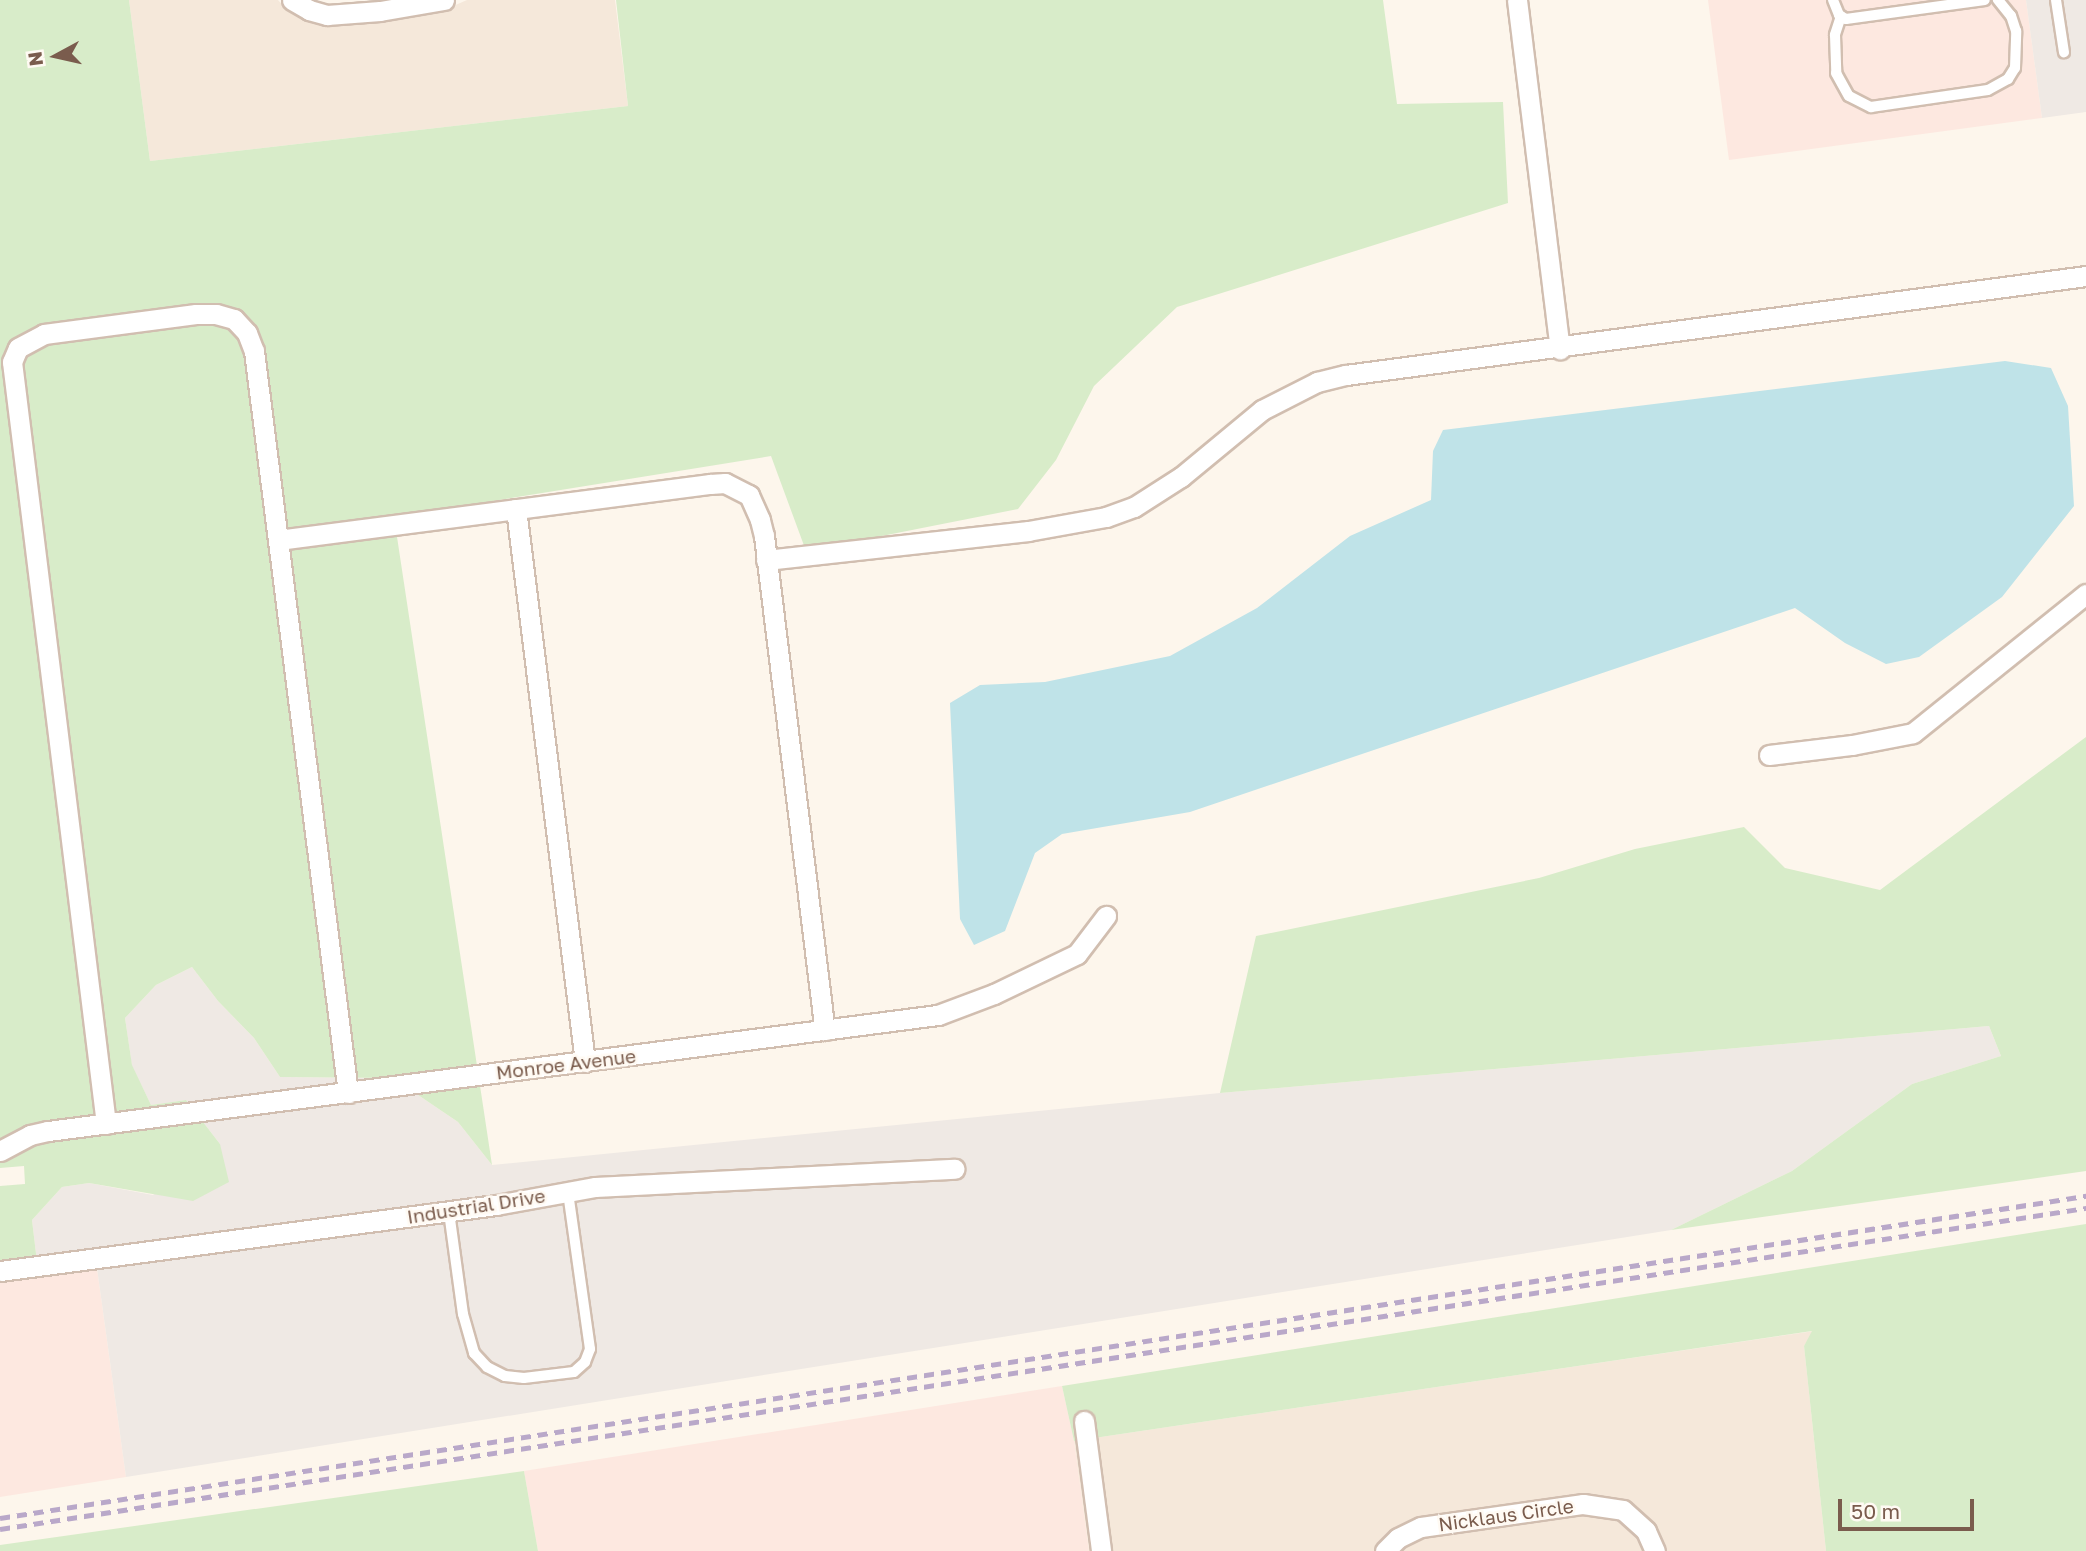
<!DOCTYPE html>
<style>
body{margin:0}
#map{position:relative;width:2086px;height:1551px;overflow:hidden;background:#fdf6ec;font-family:"Golos Text",sans-serif}
div>[style]{position:absolute}
.residential>*{inset:0;background:#f5e8da}
.commercial>*{inset:0;background:#fde8e0}
.industrial>*{inset:0;background:#efe9e4}
.green>*{inset:0;background:#d8ecc9}
.water>*{inset:0;background:#bfe3e8}
.roads{filter:drop-shadow(2px 0 #d1beb0) drop-shadow(-2px 0 #d1beb0) drop-shadow(0 2px #d1beb0) drop-shadow(0 -2px #d1beb0)}
.lane>*{height:10px;margin:-5px;padding:0 5px;transform-origin:5px;border-radius:5px;background:#fff}
.street>*{height:19px;margin:-9.5px;padding:0 9.5px;transform-origin:9.5px;border-radius:9.5px;background:#fff}
.rail>*{height:5px;margin-top:-2.5px;transform-origin:0;background:repeating-linear-gradient(90deg,#b9a8c9 0 10px,transparent 0 17px)}
span{translate:-50% -50%;white-space:nowrap;text-align:center;line-height:1.15;-webkit-text-stroke:5px #fffaf3;paint-order:stroke}
.street-label{font-size:19px;color:#7a5c4d}
.north{position:absolute;left:21px;top:21px;width:70px;height:70px;-webkit-text-stroke:5px #fffaf3;paint-order:stroke;rotate:262deg;font-size:19px;font-weight:700;line-height:28px;text-align:center;color:#7a5c4d}
.north::after{content:'';display:block;margin:auto;width:24px;height:32px;background:#7a5c4d;clip-path:polygon(50% 0,100% 100%,50% 72%,0 100%)}
.scale{position:absolute;left:1838px;top:1499px;width:136px;height:32px;box-sizing:border-box;border:4px solid #7a5c4d;border-top:0;padding-left:9px;font-size:21px;line-height:24px;white-space:nowrap;color:#7a5c4d;-webkit-text-stroke:5px #fffaf3;paint-order:stroke}
</style>
<div id="map">
<div class="residential">
<i style="clip-path:polygon(129px 0,278px 0,286px 9px,304px 18px,326px 24px,412px 16px,444px 10px,467px 0,615px 0,628px 106px,150px 161px)"></i>
<i style="clip-path:polygon(1814px 1331px,1804px 1346px,1826px 1551px,1089px 1551px,1074px 1441px)"></i>
</div>
<div class="commercial">
<i style="clip-path:polygon(1708px 0,2026px 0,2042px 118px,1729px 160px)"></i>
<i style="clip-path:polygon(95px 1254px,126px 1477px,0 1497px,0 1265px)"></i>
<i style="clip-path:polygon(1062px 1386px,1074px 1441px,1089px 1551px,538px 1551px,524px 1471px)"></i>
</div>
<div class="industrial">
<i style="clip-path:polygon(2026px 0,2086px 0,2086px 112px,2042px 118px)"></i>
<i style="clip-path:polygon(192px 967px,218px 1001px,254px 1038px,280px 1077px,393px 1078px,458px 1122px,492px 1165px,1220px 1093px,1989px 1026px,2001px 1056px,1912px 1084px,1792px 1171px,1671px 1230px,126px 1477px,95px 1254px,37px 1262px,32px 1220px,62px 1187px,89px 1183px,153px 1195px,220px 1144px,186px 1100px,151px 1105px,132px 1066px,125px 1018px,156px 985px)"></i>
</div>
<div class="green">
<i style="clip-path:polygon(0 0,129px 0,150px 161px,628px 106px,616px 0,1383px 0,1397px 104px,1503px 102px,1508px 203px,1177px 307px,1094px 386px,1056px 460px,1018px 509px,806px 551px,771px 456px,394px 517px,492px 1165px,458px 1122px,393px 1078px,280px 1077px,254px 1038px,218px 1001px,192px 967px,156px 985px,125px 1018px,132px 1065px,151px 1105px,186px 1100px,220px 1144px,229px 1182px,193px 1201px,89px 1183px,62px 1187px,32px 1220px,37px 1262px,0 1265px,0 1186px,25px 1184px,24px 1166px,0 1168px)"></i>
<i style="clip-path:polygon(2086px 737px,2086px 1171px,1671px 1230px,1792px 1171px,1912px 1084px,2001px 1056px,1989px 1026px,1220px 1093px,1256px 936px,1539px 878px,1635px 849px,1744px 827px,1785px 868px,1880px 890px)"></i>
<i style="clip-path:polygon(2086px 1224px,2086px 1551px,1826px 1551px,1804px 1346px,1812px 1331px,1074px 1441px,1062px 1386px)"></i>
<i style="clip-path:polygon(524px 1471px,538px 1551px,0 1551px,0 1545px)"></i>
</div>
<div class="water">
<i style="clip-path:polygon(2005px 361px,2051px 368px,2068px 406px,2074px 506px,2002px 597px,1919px 657px,1886px 664px,1845px 643px,1795px 608px,1190px 812px,1062px 834px,1035px 853px,1005px 931px,974px 945px,960px 919px,950px 703px,980px 685px,1045px 682px,1170px 656px,1257px 608px,1350px 536px,1431px 500px,1433px 451px,1443px 430px)"></i>
</div>
<div class="roads">
<div class="lane">
<i style="left:1833px;top:0;width:16px;rotate:68deg"></i>
<i style="left:1839px;top:15px;width:8px;rotate:30deg"></i>
<i style="left:1846px;top:19px;width:140px;rotate:-7.8deg"></i>
<i style="left:2056px;top:0;width:53px;rotate:81.3deg"></i>
<i style="left:1841px;top:16px;width:20px;rotate:108deg"></i>
<i style="left:1835px;top:35px;width:38px;rotate:88deg"></i>
<i style="left:1836px;top:73px;width:26px;rotate:61deg"></i>
<i style="left:1849px;top:96px;width:25px;rotate:27deg"></i>
<i style="left:1871px;top:107px;width:118px;rotate:-8.3deg"></i>
<i style="left:1988px;top:90px;width:23px;rotate:-29deg"></i>
<i style="left:2008px;top:79px;width:13px;rotate:-58deg"></i>
<i style="left:2015px;top:68px;width:37px;rotate:-88deg"></i>
<i style="left:2016px;top:31px;width:16px;rotate:-108deg"></i>
<i style="left:2011px;top:16px;width:21px;rotate:-129deg"></i>
<i style="left:449px;top:1212px;width:103px;rotate:82.2deg"></i>
<i style="left:463px;top:1314px;width:41px;rotate:74.2deg"></i>
<i style="left:474px;top:1353px;width:19px;rotate:47deg"></i>
<i style="left:487px;top:1367px;width:20px;rotate:27deg"></i>
<i style="left:505px;top:1376px;width:19px;rotate:6deg"></i>
<i style="left:524px;top:1378px;width:50px;rotate:-6.8deg"></i>
<i style="left:574px;top:1372px;width:15px;rotate:-42deg"></i>
<i style="left:585px;top:1362px;width:14px;rotate:-69deg"></i>
<i style="left:590px;top:1349px;width:159px;rotate:-98deg"></i>
</div>
<div class="street">
<i style="left:292px;top:0;width:20px;rotate:30deg"></i>
<i style="left:309px;top:10px;width:19px;rotate:16deg"></i>
<i style="left:327px;top:15px;width:53px;rotate:-4.3deg"></i>
<i style="left:380px;top:11px;width:65px;rotate:-9.8deg"></i>
<i style="left:1517px;top:0;width:352px;rotate:83deg"></i>
<i style="left:516px;top:509px;width:557px;rotate:82.89deg"></i>
<i style="left:278px;top:540px;width:436px;rotate:-7.4deg"></i>
<i style="left:710px;top:484px;width:15px;rotate:-4deg"></i>
<i style="left:725px;top:483px;width:27px;rotate:27deg"></i>
<i style="left:749px;top:495px;width:27px;rotate:66deg"></i>
<i style="left:760px;top:520px;width:16px;rotate:76deg"></i>
<i style="left:764px;top:536px;width:498px;rotate:83deg"></i>
<i style="left:766px;top:560px;width:264px;rotate:-6.3deg"></i>
<i style="left:1028px;top:531px;width:79px;rotate:-10.2deg"></i>
<i style="left:1106px;top:517px;width:30px;rotate:-20deg"></i>
<i style="left:1134px;top:507px;width:56px;rotate:-32.6deg"></i>
<i style="left:1181px;top:477px;width:105px;rotate:-39.6deg"></i>
<i style="left:1262px;top:410px;width:62px;rotate:-27deg"></i>
<i style="left:1317px;top:382px;width:30px;rotate:-14deg"></i>
<i style="left:1346px;top:375px;width:747px;rotate:-7.62deg"></i>
<i style="left:1769px;top:755px;width:84px;rotate:-6.9deg"></i>
<i style="left:1852px;top:745px;width:62px;rotate:-11.1deg"></i>
<i style="left:1913px;top:733px;width:222px;rotate:-38.8deg"></i>
<i style="left:106px;top:1124px;width:768px;rotate:-97.03deg"></i>
<i style="left:12px;top:362px;width:15px;rotate:-67deg"></i>
<i style="left:18px;top:348px;width:30px;rotate:-28deg"></i>
<i style="left:44px;top:334px;width:153px;rotate:-7.5deg"></i>
<i style="left:196px;top:314px;width:20px"></i>
<i style="left:216px;top:314px;width:19px;rotate:16deg"></i>
<i style="left:234px;top:319px;width:19px;rotate:47deg"></i>
<i style="left:247px;top:333px;width:19px;rotate:69deg"></i>
<i style="left:254px;top:351px;width:748px;rotate:82.78deg"></i>
<i style="left:0;top:1151px;width:34px;rotate:-28deg"></i>
<i style="left:30px;top:1135px;width:18px;rotate:-13deg"></i>
<i style="left:48px;top:1131px;width:898px;rotate:-7.43deg"></i>
<i style="left:938px;top:1015px;width:60px;rotate:-20.6deg"></i>
<i style="left:994px;top:994px;width:92px;rotate:-25.7deg"></i>
<i style="left:1077px;top:954px;width:48px;rotate:-52.7deg"></i>
<i style="left:0;top:1271px;width:500px;rotate:-7.58deg"></i>
<i style="left:496px;top:1205px;width:101px;rotate:-10.3deg"></i>
<i style="left:595px;top:1187px;width:360px;rotate:-2.9deg"></i>
<i style="left:1084px;top:1421px;width:131px;rotate:82.5deg"></i>
<i style="left:1385px;top:1551px;width:18px;rotate:-45deg"></i>
<i style="left:1398px;top:1538px;width:25px;rotate:-26deg"></i>
<i style="left:1421px;top:1527px;width:164px;rotate:-8.1deg"></i>
<i style="left:1583px;top:1504px;width:40px;rotate:8.5deg"></i>
<i style="left:1623px;top:1510px;width:31px;rotate:42deg"></i>
<i style="left:1646px;top:1531px;width:22px;rotate:66deg"></i>
</div>
</div>
<div class="rail">
<i style="left:0;top:1518px;width:2111px;rotate:-8.78deg"></i>
<i style="left:0;top:1529px;width:2111px;rotate:-8.75deg"></i>
</div>
<div class="street-label">
<span style="left:566px;top:1064px;rotate:-7deg">Monroe Avenue</span>
<span style="left:476px;top:1206px;rotate:-9deg">Industrial Drive</span>
<span style="left:1506px;top:1515px;rotate:-8deg">Nicklaus Circle</span>
</div>
<div class="north">N</div>
<div class="scale">50 m</div>
</div>
